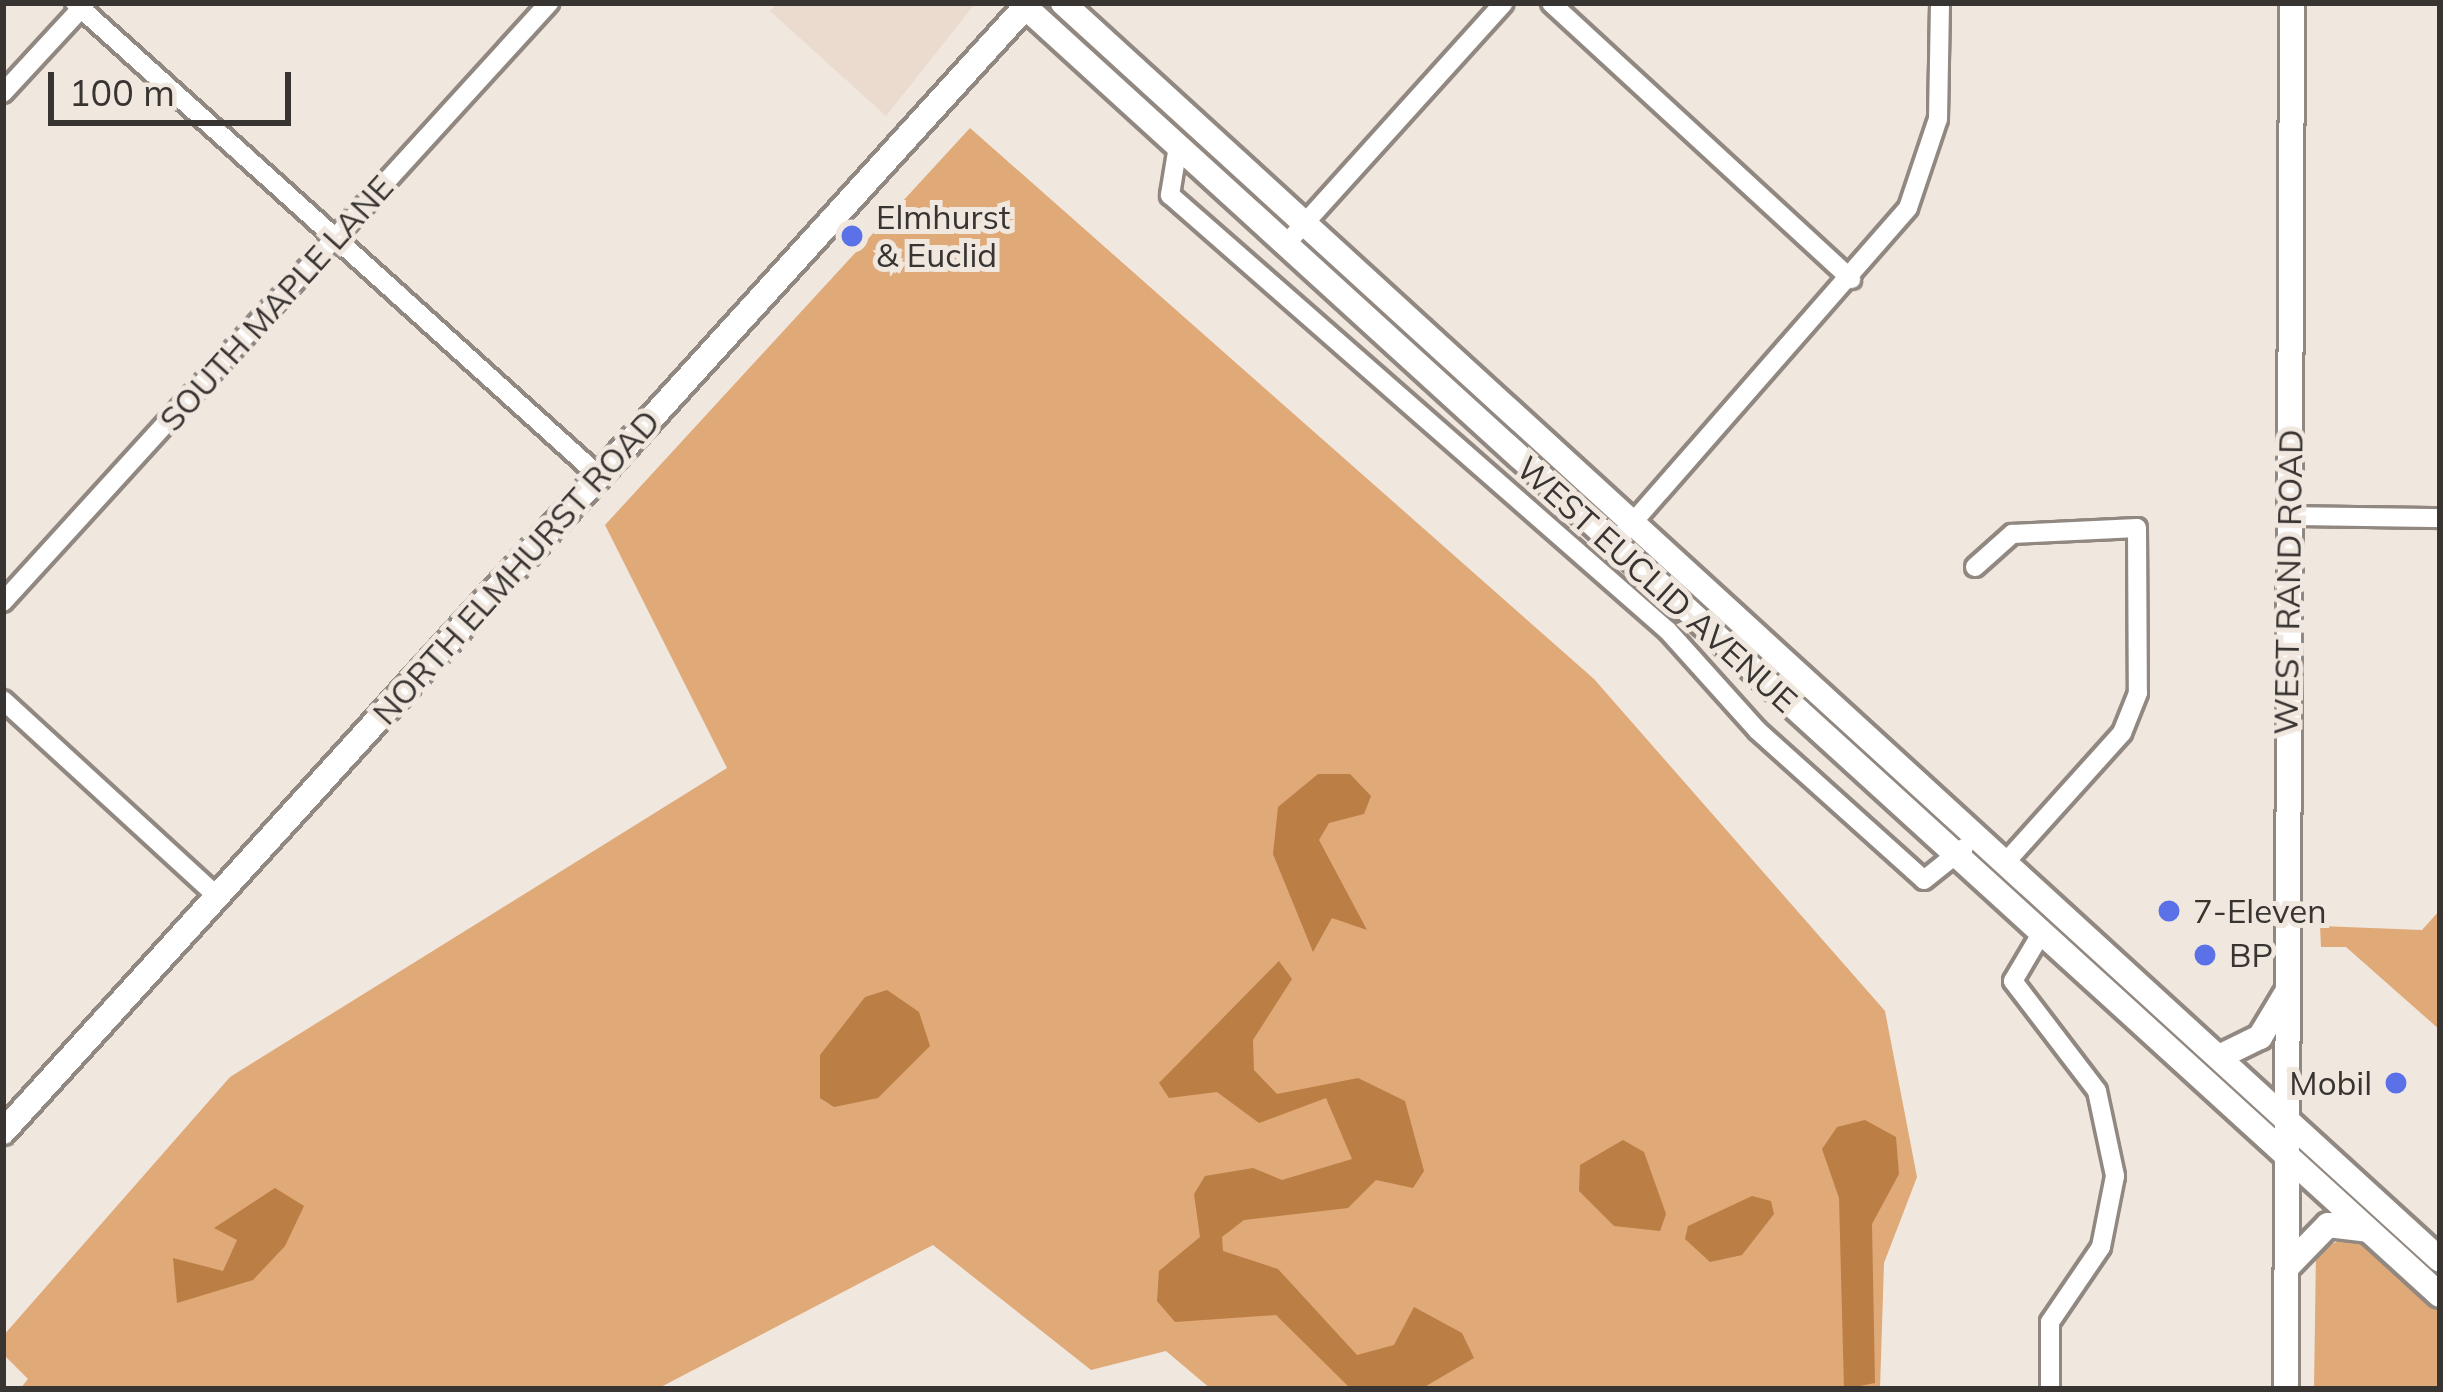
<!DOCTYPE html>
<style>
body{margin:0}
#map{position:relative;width:2443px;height:1392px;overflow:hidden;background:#f0e7df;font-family:Mulish,sans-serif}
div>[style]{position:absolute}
.built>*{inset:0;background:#eadbce}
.green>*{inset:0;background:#e0a978}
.water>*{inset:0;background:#bb7e45}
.roads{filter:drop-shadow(3px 0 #918881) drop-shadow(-3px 0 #918881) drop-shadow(0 3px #918881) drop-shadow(0 -3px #918881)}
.minor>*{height:18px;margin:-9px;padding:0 9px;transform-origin:9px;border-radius:9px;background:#fff}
.major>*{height:24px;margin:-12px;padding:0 12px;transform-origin:12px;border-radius:12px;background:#fff}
.dots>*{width:33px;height:33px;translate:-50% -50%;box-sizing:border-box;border:6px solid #f0e7df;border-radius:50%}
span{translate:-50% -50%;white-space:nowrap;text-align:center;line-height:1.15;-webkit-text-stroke:10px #f0e7df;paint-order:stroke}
.poi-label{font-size:33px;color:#383432}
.left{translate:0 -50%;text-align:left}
.right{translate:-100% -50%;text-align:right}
.street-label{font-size:33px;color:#383432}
.frame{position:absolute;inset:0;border:6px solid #383432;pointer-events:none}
.scale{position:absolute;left:48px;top:72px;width:243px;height:54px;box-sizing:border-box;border:6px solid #383432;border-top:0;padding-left:15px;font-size:36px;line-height:42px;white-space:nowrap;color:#383432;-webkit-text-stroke:9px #f0e7df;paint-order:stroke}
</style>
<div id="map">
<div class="built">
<i style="clip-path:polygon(778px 3px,973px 3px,974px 5px,886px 116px,770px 11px)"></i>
</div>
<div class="green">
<i style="clip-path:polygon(970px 128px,1594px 679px,1885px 1011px,1917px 1177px,1884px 1263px,1880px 1389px,1211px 1389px,1166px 1351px,1091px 1370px,933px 1245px,657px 1389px,20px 1389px,28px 1379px,3px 1354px,3px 1336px,230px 1077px,727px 768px,605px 525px)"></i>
<i style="clip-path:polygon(2440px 910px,2440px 1030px,2346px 947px,2321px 947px,2320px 926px,2422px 930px)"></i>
<i style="clip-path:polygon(2352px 1235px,2440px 1313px,2440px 1389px,2314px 1389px,2316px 1251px)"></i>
</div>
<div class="water">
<i style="clip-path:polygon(1318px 774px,1350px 774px,1371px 796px,1364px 814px,1329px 823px,1319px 840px,1367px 930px,1332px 918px,1313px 952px,1273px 854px,1278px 807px)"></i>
<i style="clip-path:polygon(1279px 961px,1292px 979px,1253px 1040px,1254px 1070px,1277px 1094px,1358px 1078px,1405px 1101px,1424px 1171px,1413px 1188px,1376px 1180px,1348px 1208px,1244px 1220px,1222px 1237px,1223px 1251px,1278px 1269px,1357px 1355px,1394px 1345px,1414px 1307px,1462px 1333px,1474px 1358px,1421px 1389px,1351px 1389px,1276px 1315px,1175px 1322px,1157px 1301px,1159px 1271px,1200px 1237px,1194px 1194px,1205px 1176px,1253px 1168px,1282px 1180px,1352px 1159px,1326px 1098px,1259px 1123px,1217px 1092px,1169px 1098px,1159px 1083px)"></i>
<i style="clip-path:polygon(887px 990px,919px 1012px,930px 1046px,878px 1098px,834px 1107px,820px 1098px,820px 1055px,865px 997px)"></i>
<i style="clip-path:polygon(1865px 1120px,1896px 1137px,1899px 1174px,1872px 1224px,1875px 1383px,1844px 1389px,1839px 1198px,1822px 1149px,1837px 1127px)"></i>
<i style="clip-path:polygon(1623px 1140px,1644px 1152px,1666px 1214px,1660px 1231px,1614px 1226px,1579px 1191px,1580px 1165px)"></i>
<i style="clip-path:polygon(275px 1188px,304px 1206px,285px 1246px,253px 1280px,177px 1303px,173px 1258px,223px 1271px,237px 1240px,214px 1228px)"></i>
<i style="clip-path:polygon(1752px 1196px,1771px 1201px,1774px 1214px,1742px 1255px,1710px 1262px,1685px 1239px,1688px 1226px)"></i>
</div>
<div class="roads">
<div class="minor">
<i style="left:75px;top:3px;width:706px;rotate:42.07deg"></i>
<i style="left:1551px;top:3px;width:408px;rotate:42.6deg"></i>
<i style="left:3px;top:93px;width:121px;rotate:-47.3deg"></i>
<i style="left:1178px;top:146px;width:50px;rotate:99.3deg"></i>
<i style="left:1170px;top:195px;width:662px;rotate:41.2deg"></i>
<i style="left:1668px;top:631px;width:133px;rotate:48deg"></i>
<i style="left:1757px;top:730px;width:224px;rotate:41.9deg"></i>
<i style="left:1924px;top:880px;width:51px;rotate:-38.7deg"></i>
<i style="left:1285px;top:245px;width:326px;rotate:-47.9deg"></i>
<i style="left:2290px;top:516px;width:150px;rotate:0.8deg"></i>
<i style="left:1614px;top:544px;width:446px;rotate:-48.8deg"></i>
<i style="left:1908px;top:208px;width:94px;rotate:-71.4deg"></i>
<i style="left:1938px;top:119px;width:116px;rotate:-89deg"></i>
<i style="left:1975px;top:567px;width:50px;rotate:-41.7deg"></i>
<i style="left:2012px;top:534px;width:125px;rotate:-2.7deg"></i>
<i style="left:2137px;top:528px;width:165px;rotate:89.7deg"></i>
<i style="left:2138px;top:693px;width:43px;rotate:111.8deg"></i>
<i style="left:2122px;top:733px;width:173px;rotate:132deg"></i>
<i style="left:3px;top:602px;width:811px;rotate:-47.65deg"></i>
<i style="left:3px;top:700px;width:292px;rotate:42.5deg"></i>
<i style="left:2042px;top:932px;width:57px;rotate:120.6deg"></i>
<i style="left:2013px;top:981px;width:138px;rotate:52.6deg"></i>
<i style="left:2097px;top:1091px;width:87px;rotate:78deg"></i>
<i style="left:2115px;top:1176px;width:72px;rotate:101.2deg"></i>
<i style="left:2101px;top:1247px;width:91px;rotate:124.2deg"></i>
<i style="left:2050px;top:1322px;width:67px;rotate:90deg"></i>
</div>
<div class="major">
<i style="left:1021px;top:3px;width:1919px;rotate:42.32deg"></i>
<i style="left:1063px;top:3px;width:1864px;rotate:42.39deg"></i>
<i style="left:2219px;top:1057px;width:46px;rotate:-26deg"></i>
<i style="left:2260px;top:1037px;width:52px;rotate:-59deg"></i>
<i style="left:3px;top:1132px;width:1526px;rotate:-47.74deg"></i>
<i style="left:2289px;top:1265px;width:56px;rotate:-45.7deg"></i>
<i style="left:2328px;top:1225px;width:38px;rotate:7deg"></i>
<i style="left:2286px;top:1389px;width:1386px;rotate:-89.75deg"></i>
</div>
</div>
<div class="dots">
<i style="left:852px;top:236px;background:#5b71e8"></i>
<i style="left:2169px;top:911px;background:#5b71e8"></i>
<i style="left:2205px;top:955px;background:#5b71e8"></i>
<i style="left:2396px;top:1083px;background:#5b71e8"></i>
</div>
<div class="poi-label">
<span class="left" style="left:876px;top:236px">Elmhurst<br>&amp; Euclid</span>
<span class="left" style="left:2193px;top:911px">7-Eleven</span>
<span class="left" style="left:2229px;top:955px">BP</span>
<span class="right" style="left:2372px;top:1083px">Mobil</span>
</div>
<div class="street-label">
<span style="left:276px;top:303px;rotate:-48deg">SOUTH MAPLE LANE</span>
<span style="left:516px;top:567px;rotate:-48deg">NORTH ELMHURST ROAD</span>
<span style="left:2288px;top:582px;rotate:-89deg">WEST RAND ROAD</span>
<span style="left:1657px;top:584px;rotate:42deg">WEST EUCLID AVENUE</span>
</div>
<div class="frame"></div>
<div class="scale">100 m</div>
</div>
